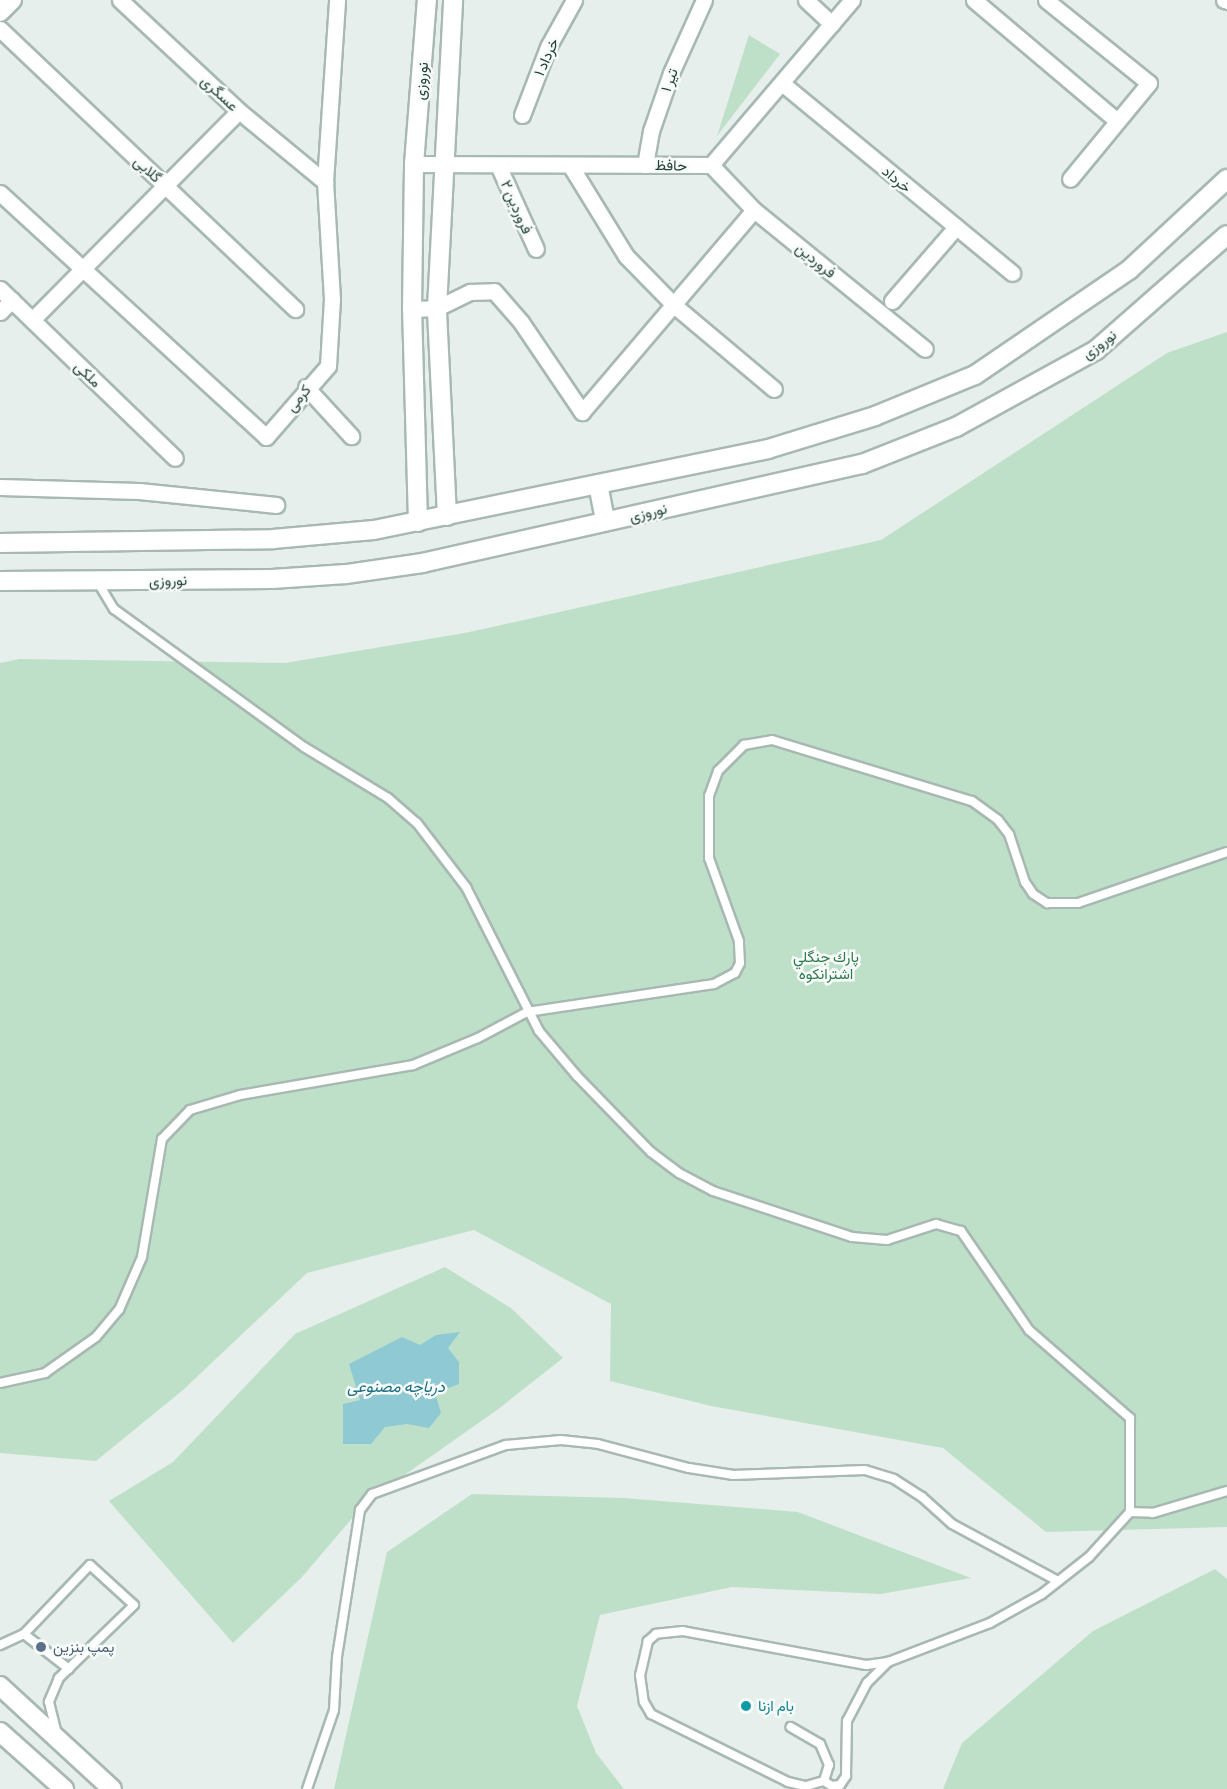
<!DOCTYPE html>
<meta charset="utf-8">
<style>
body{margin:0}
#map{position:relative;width:1227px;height:1789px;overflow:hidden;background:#e6efeb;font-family:Commissioner,Vazirmatn,sans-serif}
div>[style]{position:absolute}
.green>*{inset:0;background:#bfe0c8}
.water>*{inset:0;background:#8ec9d4}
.roads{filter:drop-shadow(2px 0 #a8b8b2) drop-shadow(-2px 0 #a8b8b2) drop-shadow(0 2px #a8b8b2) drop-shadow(0 -2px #a8b8b2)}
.service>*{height:8px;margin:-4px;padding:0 4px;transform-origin:4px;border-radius:4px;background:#fff}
.minor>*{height:15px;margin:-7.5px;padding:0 7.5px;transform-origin:7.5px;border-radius:7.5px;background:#fff}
.tertiary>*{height:18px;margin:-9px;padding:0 9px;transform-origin:9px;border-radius:9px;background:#fff}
.secondary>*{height:18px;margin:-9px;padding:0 9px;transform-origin:9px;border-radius:9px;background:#fff}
.dots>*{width:16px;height:16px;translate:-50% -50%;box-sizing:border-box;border:3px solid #f7fbf9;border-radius:50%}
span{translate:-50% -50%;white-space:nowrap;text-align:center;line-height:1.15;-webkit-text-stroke:5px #f7fbf9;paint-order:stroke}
.street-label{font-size:15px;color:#24423a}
.park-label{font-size:15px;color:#2d7a4b}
.service-label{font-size:15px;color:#4e5e75}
.left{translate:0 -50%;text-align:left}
.culture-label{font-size:15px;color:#0d838f}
.water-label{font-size:16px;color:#1c6f80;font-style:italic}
</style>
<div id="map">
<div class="green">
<i style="clip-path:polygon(749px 35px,780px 54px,717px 136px)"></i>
<i style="clip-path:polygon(1227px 332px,1227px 1527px,1046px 1532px,943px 1448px,711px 1406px,610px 1381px,611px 1304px,474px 1230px,307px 1273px,183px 1390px,96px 1461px,0 1453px,0 663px,19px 659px,285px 663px,465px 633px,881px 540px,1167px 353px)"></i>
<i style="clip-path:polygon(445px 1267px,511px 1308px,563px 1358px,497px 1410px,366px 1502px,302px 1577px,233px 1643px,109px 1501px,173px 1462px,295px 1334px)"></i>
<i style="clip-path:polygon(472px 1494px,624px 1498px,798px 1512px,971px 1578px,881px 1594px,732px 1587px,600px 1615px,577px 1706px,596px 1753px,624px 1789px,334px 1789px,387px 1552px)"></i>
<i style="clip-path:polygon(1215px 1569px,1227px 1579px,1227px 1789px,943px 1789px,962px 1743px,1093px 1631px)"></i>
</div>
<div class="water">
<i style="clip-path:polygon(460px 1332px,448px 1348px,459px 1362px,459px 1384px,435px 1393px,441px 1413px,429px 1428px,407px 1424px,385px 1427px,371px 1444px,343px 1444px,343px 1404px,360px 1400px,349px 1364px,402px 1337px,420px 1345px,436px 1335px)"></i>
</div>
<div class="roads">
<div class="service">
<i style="left:97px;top:581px;width:33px;rotate:59deg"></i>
<i style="left:114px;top:609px;width:235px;rotate:36deg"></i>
<i style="left:304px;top:747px;width:98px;rotate:31.3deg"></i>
<i style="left:388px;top:798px;width:38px;rotate:41deg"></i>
<i style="left:417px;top:823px;width:81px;rotate:52.6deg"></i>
<i style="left:466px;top:887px;width:161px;rotate:63.1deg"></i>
<i style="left:539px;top:1031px;width:59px;rotate:49.8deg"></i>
<i style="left:577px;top:1076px;width:106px;rotate:45.8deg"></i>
<i style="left:651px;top:1152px;width:35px;rotate:37deg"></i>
<i style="left:679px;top:1173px;width:38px;rotate:28deg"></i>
<i style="left:713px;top:1191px;width:146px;rotate:18.3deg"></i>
<i style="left:852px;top:1237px;width:35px;rotate:5deg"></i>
<i style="left:887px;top:1240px;width:52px;rotate:-18.1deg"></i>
<i style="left:936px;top:1224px;width:26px;rotate:16deg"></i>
<i style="left:961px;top:1231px;width:120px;rotate:55.5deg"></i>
<i style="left:1029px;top:1330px;width:134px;rotate:41.1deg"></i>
<i style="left:1130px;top:1418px;width:94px;rotate:90deg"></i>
<i style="left:1130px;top:1512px;width:61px;rotate:132.3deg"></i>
<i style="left:1089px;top:1557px;width:60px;rotate:141.8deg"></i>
<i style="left:1042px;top:1594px;width:60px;rotate:150.9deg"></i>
<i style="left:990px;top:1623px;width:109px;rotate:159.1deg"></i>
<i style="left:888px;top:1662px;width:22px;rotate:172deg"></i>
<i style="left:866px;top:1665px;width:186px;rotate:-169.5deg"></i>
<i style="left:683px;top:1631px;width:27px;rotate:174deg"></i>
<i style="left:656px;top:1634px;width:11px;rotate:139deg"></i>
<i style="left:648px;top:1641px;width:35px;rotate:103deg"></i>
<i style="left:640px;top:1675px;width:27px;rotate:82deg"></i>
<i style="left:644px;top:1702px;width:14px;rotate:60deg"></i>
<i style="left:651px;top:1714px;width:153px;rotate:26.4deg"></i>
<i style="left:788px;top:1782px;width:18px;rotate:13deg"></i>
<i style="left:806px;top:1786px;width:19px;rotate:-16deg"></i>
<i style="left:824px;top:1781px;width:17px;rotate:-73deg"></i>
<i style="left:829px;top:1765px;width:23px;rotate:-113deg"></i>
<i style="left:820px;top:1744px;width:34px;rotate:-150deg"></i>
<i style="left:0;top:1383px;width:46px;rotate:-12.5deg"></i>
<i style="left:45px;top:1373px;width:62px;rotate:-35.2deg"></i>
<i style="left:96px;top:1337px;width:35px;rotate:-50deg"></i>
<i style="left:119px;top:1310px;width:58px;rotate:-66.5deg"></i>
<i style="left:142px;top:1257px;width:120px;rotate:-80.4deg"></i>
<i style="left:162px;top:1139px;width:40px;rotate:-46deg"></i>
<i style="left:190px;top:1110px;width:52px;rotate:-16.7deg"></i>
<i style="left:240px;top:1095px;width:176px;rotate:-9.8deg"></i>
<i style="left:413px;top:1065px;width:70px;rotate:-22.6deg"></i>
<i style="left:478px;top:1038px;width:55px;rotate:-28deg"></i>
<i style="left:527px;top:1012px;width:189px;rotate:-8.5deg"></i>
<i style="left:714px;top:984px;width:24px;rotate:-28deg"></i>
<i style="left:735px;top:973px;width:11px;rotate:-63deg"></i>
<i style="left:740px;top:963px;width:22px;rotate:-93deg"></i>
<i style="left:739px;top:941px;width:88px;rotate:-109.9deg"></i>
<i style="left:709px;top:858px;width:62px;rotate:-90deg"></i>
<i style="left:709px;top:796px;width:27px;rotate:-70deg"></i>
<i style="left:718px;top:771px;width:37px;rotate:-45deg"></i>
<i style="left:744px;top:745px;width:28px;rotate:-10deg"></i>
<i style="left:772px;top:740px;width:209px;rotate:17deg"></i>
<i style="left:972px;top:801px;width:32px;rotate:36deg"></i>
<i style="left:998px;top:820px;width:18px;rotate:52deg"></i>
<i style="left:1009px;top:834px;width:51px;rotate:71.6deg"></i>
<i style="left:1025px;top:882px;width:14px;rotate:56deg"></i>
<i style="left:1033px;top:894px;width:17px;rotate:33deg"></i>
<i style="left:1047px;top:903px;width:31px"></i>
<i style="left:1078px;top:903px;width:157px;rotate:-18.9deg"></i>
<i style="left:1130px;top:1512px;width:23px;rotate:2deg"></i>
<i style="left:1153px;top:1513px;width:77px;rotate:-16.6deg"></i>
<i style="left:24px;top:1634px;width:57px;rotate:37.9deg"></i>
<i style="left:0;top:1645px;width:26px;rotate:-25deg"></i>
<i style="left:24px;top:1634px;width:95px;rotate:-46.3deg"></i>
<i style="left:90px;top:1565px;width:59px;rotate:42.3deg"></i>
<i style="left:134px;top:1605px;width:105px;rotate:135.8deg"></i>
<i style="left:59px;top:1678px;width:26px;rotate:113deg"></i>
<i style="left:49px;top:1702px;width:30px;rotate:76deg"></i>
<i style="left:824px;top:1781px;width:9px;rotate:32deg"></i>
<i style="left:832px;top:1786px;width:8px;rotate:-7deg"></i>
<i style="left:840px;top:1785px;width:11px;rotate:-56deg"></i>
<i style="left:846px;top:1776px;width:55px;rotate:-89deg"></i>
<i style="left:847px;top:1721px;width:43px;rotate:-62.2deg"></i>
<i style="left:867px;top:1683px;width:30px;rotate:-45deg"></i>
<i style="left:307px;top:1789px;width:83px;rotate:-71.1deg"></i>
<i style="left:334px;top:1710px;width:53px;rotate:-86.8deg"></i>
<i style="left:337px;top:1657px;width:149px;rotate:-81.1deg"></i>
<i style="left:360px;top:1510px;width:20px;rotate:-53deg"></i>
<i style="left:372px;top:1494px;width:143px;rotate:-20.1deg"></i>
<i style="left:506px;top:1445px;width:55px;rotate:-5.2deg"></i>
<i style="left:561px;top:1440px;width:37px;rotate:6deg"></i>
<i style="left:598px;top:1444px;width:94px;rotate:14.8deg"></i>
<i style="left:689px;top:1468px;width:45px;rotate:9deg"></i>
<i style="left:733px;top:1475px;width:132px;rotate:-2.2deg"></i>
<i style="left:865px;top:1470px;width:30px;rotate:17deg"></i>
<i style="left:894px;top:1479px;width:33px;rotate:33deg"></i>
<i style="left:922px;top:1497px;width:40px;rotate:42deg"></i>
<i style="left:952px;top:1524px;width:120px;rotate:28.3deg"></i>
</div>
<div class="minor">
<i style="left:120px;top:0;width:163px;rotate:43deg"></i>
<i style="left:239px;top:111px;width:112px;rotate:39.5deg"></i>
<i style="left:806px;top:0;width:35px;rotate:43deg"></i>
<i style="left:974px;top:0;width:187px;rotate:40.2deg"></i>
<i style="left:1046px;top:0;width:132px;rotate:38.9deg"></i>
<i style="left:1149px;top:83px;width:124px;rotate:129.5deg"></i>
<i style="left:1224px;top:0;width:3px;rotate:18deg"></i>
<i style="left:0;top:29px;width:407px;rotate:43.5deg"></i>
<i style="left:783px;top:84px;width:297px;rotate:39.5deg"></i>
<i style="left:522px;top:115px;width:73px;rotate:-69.1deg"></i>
<i style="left:548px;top:47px;width:54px;rotate:-61deg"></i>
<i style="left:414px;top:164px;width:297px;rotate:0.2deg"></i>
<i style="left:711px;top:165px;width:217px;rotate:-49.5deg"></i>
<i style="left:498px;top:165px;width:92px;rotate:65.7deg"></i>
<i style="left:570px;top:165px;width:107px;rotate:58.4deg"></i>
<i style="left:626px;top:256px;width:70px;rotate:45.6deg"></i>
<i style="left:675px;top:306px;width:129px;rotate:40deg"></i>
<i style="left:645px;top:165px;width:35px;rotate:-80deg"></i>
<i style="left:651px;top:131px;width:61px;rotate:-71deg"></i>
<i style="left:671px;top:73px;width:80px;rotate:-65.7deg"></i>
<i style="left:711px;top:165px;width:62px;rotate:46.3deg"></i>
<i style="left:754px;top:210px;width:220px;rotate:39.1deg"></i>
<i style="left:0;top:193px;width:361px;rotate:42.5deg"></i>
<i style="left:266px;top:437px;width:94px;rotate:-48.9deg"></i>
<i style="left:328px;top:366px;width:67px;rotate:-86.6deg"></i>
<i style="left:332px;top:299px;width:117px;rotate:-93.4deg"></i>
<i style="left:325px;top:182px;width:182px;rotate:-86.2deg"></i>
<i style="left:0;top:289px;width:243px;rotate:44deg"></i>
<i style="left:892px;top:301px;width:98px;rotate:-49.1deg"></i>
<i style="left:412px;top:309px;width:25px;rotate:-2deg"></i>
<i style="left:437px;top:308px;width:37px;rotate:-26deg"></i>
<i style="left:470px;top:292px;width:24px;rotate:-2deg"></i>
<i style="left:494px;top:291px;width:41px;rotate:48.9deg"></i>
<i style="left:521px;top:322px;width:109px;rotate:55.9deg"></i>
<i style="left:582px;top:412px;width:265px;rotate:-49.6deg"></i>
<i style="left:0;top:312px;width:17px;rotate:-45deg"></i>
<i style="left:32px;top:320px;width:294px;rotate:-45.3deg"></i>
<i style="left:306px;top:387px;width:67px;rotate:47.4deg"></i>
<i style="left:0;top:487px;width:139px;rotate:1.6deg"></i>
<i style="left:139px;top:491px;width:138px;rotate:5.8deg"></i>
</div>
<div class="tertiary">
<i style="left:0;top:12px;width:17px;rotate:-45deg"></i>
<i style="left:598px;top:484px;width:38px;rotate:79deg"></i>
<i style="left:0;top:543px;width:273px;rotate:-0.8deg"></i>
<i style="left:273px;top:539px;width:101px;rotate:-5.1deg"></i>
<i style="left:374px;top:530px;width:402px;rotate:-11.6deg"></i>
<i style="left:768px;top:449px;width:112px;rotate:-17.1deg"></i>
<i style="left:875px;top:416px;width:108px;rotate:-22.3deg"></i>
<i style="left:975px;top:375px;width:186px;rotate:-34.3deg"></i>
<i style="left:1129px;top:270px;width:134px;rotate:-42.9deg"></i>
<i style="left:0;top:581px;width:272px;rotate:-0.4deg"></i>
<i style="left:272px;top:579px;width:74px;rotate:-3.9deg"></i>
<i style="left:346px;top:574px;width:77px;rotate:-8.2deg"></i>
<i style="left:422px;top:563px;width:451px;rotate:-12.7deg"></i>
<i style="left:862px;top:464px;width:101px;rotate:-21.5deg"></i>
<i style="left:956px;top:427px;width:160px;rotate:-28.8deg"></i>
<i style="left:1096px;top:350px;width:174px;rotate:-41.3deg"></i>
</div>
<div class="secondary">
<i style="left:447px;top:516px;width:208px;rotate:-92.8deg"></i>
<i style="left:437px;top:308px;width:308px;rotate:-87deg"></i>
<i style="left:418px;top:522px;width:213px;rotate:-91.6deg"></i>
<i style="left:412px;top:309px;width:145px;rotate:-89.2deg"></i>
<i style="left:414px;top:164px;width:165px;rotate:-85.5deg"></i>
<i style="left:0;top:1686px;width:152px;rotate:42.6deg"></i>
<i style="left:0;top:1732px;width:86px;rotate:41.7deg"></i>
</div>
</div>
<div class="dots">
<i style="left:41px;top:1647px;background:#5c6f8a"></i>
<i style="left:746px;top:1706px;background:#0f9aa8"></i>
</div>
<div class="street-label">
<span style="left:546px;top:57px;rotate:-66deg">خرداد ۱</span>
<span style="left:669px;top:80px;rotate:-70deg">تیر ۱</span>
<span style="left:421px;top:81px;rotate:-85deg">نوروزی</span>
<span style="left:220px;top:93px;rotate:43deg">عسگری</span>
<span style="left:671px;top:165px;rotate:1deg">حافظ</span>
<span style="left:148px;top:169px;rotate:43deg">گلابی</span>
<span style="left:897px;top:179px;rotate:40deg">خرداد</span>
<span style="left:517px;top:207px;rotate:66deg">فروردین ۲</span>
<span style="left:816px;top:260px;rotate:39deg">فروردین</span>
<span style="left:1099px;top:344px;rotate:-36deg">نوروزی</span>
<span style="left:88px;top:374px;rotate:44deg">ملکی</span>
<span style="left:298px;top:398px;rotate:-50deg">کرمی</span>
<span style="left:648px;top:512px;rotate:-13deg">نوروزی</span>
<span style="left:168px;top:580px;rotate:-1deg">نوروزی</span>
</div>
<div class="park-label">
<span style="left:826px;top:965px">پارك جنگلي<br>اشترانكوه</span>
</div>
<div class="service-label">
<span class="left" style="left:53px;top:1647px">پمپ بنزین</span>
</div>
<div class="culture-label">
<span class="left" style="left:758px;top:1706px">بام ازنا</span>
</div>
<div class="water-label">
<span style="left:396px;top:1386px">دریاچه مصنوعی</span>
</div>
</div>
